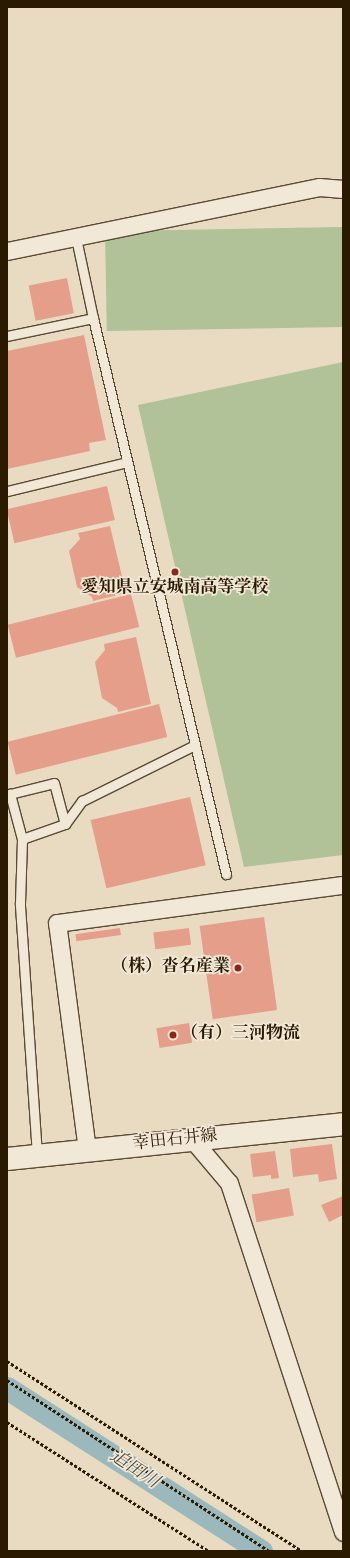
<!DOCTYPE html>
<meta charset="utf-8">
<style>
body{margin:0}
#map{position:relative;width:350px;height:1558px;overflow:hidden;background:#e9dbc2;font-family:"Sorts Mill Goudy","Noto Serif JP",serif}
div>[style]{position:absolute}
.green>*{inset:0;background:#b1c198;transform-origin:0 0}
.canal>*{height:23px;margin:-11.5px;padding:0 11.5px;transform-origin:11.5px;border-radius:11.5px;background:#9bb9bd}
.building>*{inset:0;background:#e59e8a;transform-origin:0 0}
.path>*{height:2.5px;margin-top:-1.25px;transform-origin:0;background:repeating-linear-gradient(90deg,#2b1a02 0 3px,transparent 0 5px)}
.roads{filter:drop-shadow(1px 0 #5a4a32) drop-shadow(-1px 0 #5a4a32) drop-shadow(0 1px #5a4a32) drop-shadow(0 -1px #5a4a32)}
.service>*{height:9px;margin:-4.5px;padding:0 4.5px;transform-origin:4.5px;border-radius:4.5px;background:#f1e8d7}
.minor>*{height:17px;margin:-8.5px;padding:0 8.5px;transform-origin:8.5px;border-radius:8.5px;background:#f1e8d7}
.secondary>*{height:22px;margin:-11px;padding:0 11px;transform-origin:11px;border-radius:11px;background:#f1e8d7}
.dots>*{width:11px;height:11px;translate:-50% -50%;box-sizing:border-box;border:2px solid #f1e8d7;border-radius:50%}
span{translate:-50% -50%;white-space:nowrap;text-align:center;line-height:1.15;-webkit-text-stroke:3.5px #f1e8d7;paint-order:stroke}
.poi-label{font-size:17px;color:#2b1a02;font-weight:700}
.right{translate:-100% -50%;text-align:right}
.left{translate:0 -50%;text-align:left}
.street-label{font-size:17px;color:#2b1a02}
.water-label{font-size:18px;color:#525243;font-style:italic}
.frame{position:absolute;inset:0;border:8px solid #2b1a02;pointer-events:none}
</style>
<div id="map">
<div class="green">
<i style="left:342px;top:227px;width:100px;height:237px;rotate:89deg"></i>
<i style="clip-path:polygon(343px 362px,343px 855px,244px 867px,138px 405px)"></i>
</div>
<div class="canal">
<i style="left:7px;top:1388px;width:302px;rotate:32.7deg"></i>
</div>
<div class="building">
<i style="left:67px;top:278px;width:36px;height:39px;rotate:79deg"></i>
<i style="clip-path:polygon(84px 335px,106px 440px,89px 443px,90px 451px,7px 469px,7px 351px)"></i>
<i style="left:107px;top:486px;width:35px;height:103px;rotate:77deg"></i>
<i style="clip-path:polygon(110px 526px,126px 593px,93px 601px,92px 597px,77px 587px,69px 551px,80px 539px,78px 533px)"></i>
<i style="left:131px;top:594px;width:34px;height:127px;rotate:76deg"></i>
<i style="clip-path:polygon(136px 637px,151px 704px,118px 712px,117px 708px,102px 698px,95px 662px,105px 650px,104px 644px)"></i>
<i style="left:159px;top:704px;width:34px;height:156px;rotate:76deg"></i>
<i style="left:190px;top:797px;width:70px;height:102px;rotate:77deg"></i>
<i style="left:264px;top:917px;width:94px;height:65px;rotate:82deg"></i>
<i style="left:120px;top:928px;width:7px;height:45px;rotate:82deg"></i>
<i style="left:189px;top:928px;width:17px;height:36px;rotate:83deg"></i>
<i style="left:189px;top:1023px;width:20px;height:33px;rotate:81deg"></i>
<i style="clip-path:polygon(332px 1144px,337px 1179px,319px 1182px,318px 1174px,293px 1177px,290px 1149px)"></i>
<i style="clip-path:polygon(275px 1151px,279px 1178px,271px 1179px,271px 1175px,253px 1177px,250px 1154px)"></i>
<i style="left:289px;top:1188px;width:28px;height:38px;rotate:80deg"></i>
<i style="clip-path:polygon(343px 1196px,343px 1215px,329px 1222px,321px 1205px)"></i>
</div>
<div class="path">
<i style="left:7px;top:1361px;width:351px;rotate:32.8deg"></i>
<i style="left:7px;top:1380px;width:313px;rotate:33.1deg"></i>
<i style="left:7px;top:1422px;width:240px;rotate:32.6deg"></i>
</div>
<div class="roads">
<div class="service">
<i style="left:76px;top:238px;width:82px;rotate:78deg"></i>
<i style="left:93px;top:318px;width:572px;rotate:76.55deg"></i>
<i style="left:7px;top:336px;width:88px;rotate:-11.8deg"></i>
<i style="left:7px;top:491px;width:123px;rotate:-13.6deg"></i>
<i style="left:22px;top:839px;width:47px;rotate:-104.9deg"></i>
<i style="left:10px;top:794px;width:45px;rotate:-14deg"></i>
<i style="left:54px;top:783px;width:42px;rotate:75deg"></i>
<i style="left:37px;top:1155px;width:253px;rotate:-93.9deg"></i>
<i style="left:20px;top:903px;width:64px;rotate:-88.2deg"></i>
<i style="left:22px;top:839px;width:46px;rotate:-19.2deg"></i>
<i style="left:65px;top:824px;width:29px;rotate:-54deg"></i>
<i style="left:82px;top:801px;width:126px;rotate:-26.4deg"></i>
</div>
<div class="minor">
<i style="left:7px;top:251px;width:318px;rotate:-11.6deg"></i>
<i style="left:319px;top:187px;width:24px;rotate:5deg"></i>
<i style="left:192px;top:1139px;width:57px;rotate:49.9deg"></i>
<i style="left:229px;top:1183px;width:367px;rotate:71.9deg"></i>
<i style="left:87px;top:1150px;width:229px;rotate:-97.5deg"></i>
<i style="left:57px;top:923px;width:289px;rotate:-7.6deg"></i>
</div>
<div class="secondary">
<i style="left:7px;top:1159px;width:338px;rotate:-5.9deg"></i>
</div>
</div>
<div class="dots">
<i style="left:175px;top:572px;background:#8f2418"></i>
<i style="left:238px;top:968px;background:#8f2418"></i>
<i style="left:173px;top:1035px;background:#8f2418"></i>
</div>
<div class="poi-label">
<span style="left:175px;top:589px">愛知県立安城南高等学校</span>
<span class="right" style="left:230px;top:968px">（株）沓名産業</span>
<span class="left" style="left:181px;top:1035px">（有）三河物流</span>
</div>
<div class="street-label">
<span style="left:175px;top:1141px;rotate:-6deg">幸田石井線</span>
</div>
<div class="water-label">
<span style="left:134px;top:1470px;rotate:33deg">追田川</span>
</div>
<div class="frame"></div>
</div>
